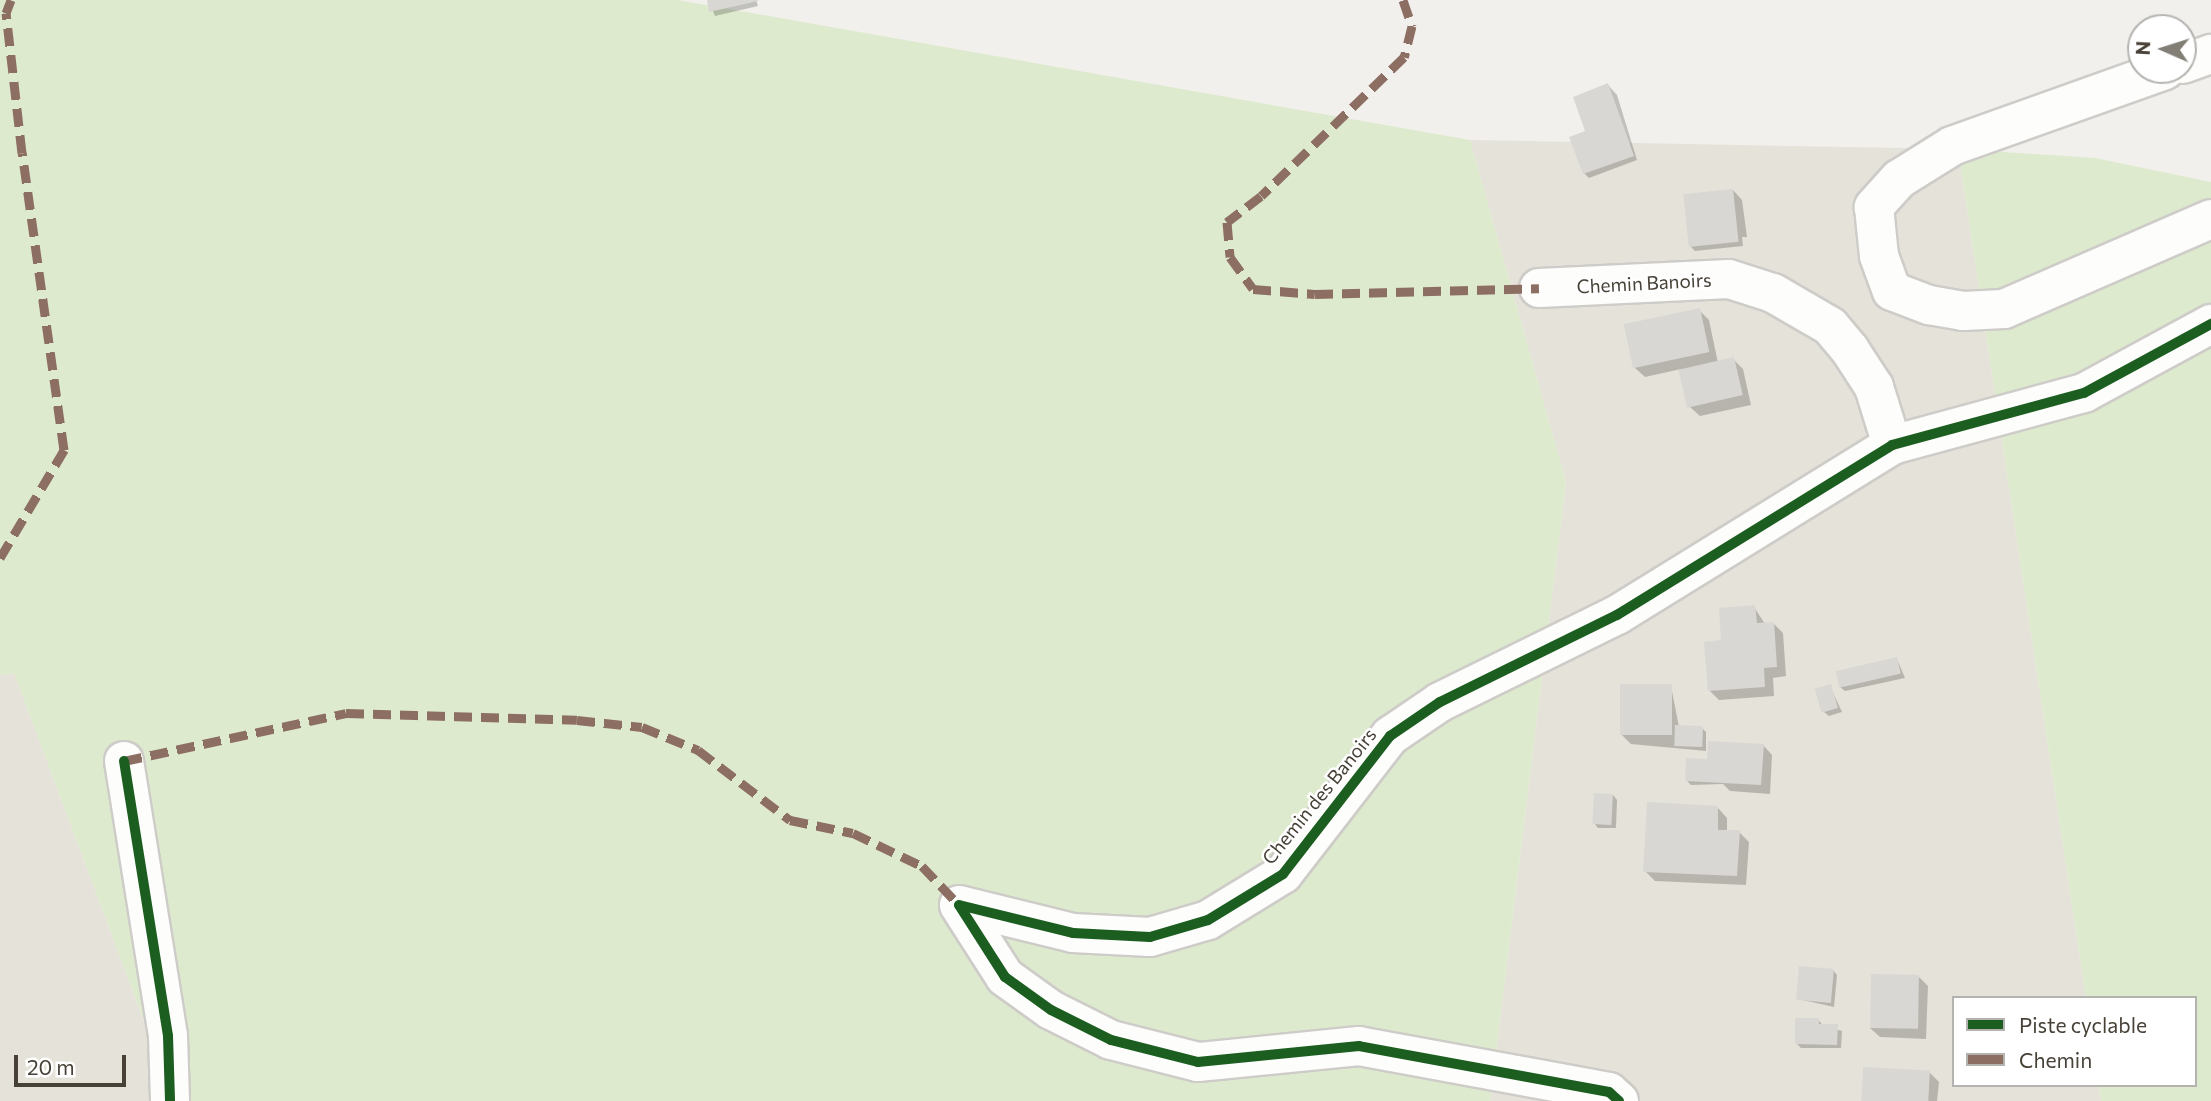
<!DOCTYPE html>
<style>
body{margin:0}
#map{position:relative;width:2211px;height:1101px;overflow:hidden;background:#f1f0ec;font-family:Commissioner,sans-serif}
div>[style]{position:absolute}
.residential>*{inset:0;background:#e5e2d9}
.green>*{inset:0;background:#deeacd}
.shadow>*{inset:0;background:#0003}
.building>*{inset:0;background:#d9d7d3;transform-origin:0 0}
.roads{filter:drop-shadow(2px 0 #ceccc8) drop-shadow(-2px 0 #ceccc8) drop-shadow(0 2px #ceccc8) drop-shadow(0 -2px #ceccc8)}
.minor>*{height:38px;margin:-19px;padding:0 19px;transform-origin:19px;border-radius:19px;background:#fdfdfc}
.quiet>*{height:9px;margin-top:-4.5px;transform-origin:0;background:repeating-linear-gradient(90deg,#8d6e63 0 18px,transparent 0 27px)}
.cycleway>*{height:10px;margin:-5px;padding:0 5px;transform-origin:5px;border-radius:5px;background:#1b5e20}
span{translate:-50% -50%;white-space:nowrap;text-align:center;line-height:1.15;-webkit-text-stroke:5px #fff;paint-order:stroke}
.street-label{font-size:19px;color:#474137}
.legend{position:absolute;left:1952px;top:996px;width:245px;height:91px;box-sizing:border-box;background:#fff;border:2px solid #b5b3af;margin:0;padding:9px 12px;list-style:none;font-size:21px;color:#474137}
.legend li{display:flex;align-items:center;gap:14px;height:35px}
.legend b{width:35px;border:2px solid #b5b3af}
.north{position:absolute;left:2127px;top:14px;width:70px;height:70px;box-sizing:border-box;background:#fff;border:2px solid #b5b3af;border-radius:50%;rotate:273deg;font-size:19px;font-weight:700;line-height:28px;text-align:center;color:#474137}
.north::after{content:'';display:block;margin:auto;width:24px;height:32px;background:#827e76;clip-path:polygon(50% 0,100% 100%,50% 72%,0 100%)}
.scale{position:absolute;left:14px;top:1055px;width:112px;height:32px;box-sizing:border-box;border:4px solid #474137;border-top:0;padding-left:9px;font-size:21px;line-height:24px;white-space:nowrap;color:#474137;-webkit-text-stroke:5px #fff;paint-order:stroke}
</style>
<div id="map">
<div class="residential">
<i style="clip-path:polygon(1470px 140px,1958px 149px,2086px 998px,1954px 998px,1954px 1085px,2099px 1085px,2101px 1101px,1490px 1101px,1566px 482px)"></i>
<i style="clip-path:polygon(14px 673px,161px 1067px,159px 1101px,0 1101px,0 675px)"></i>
</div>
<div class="green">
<i style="clip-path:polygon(0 0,678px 0,1470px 140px,1566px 482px,1490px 1101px,159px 1101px,161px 1067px,14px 673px,0 675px)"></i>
<i style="clip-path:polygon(1958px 149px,2095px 158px,2211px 182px,2211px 1101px,2101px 1101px,2099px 1085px,2195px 1085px,2195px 998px,2086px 998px)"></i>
</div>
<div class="shadow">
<i style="clip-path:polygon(708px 0,756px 0,758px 6px,715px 16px)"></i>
<i style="clip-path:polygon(1608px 85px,1617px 95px,1637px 160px,1589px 178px,1584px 173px,1587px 132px)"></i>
<i style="clip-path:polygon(1733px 190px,1742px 200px,1747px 237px,1742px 237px,1743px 246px,1695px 251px,1691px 247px)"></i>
<i style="clip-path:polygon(1699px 310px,1709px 320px,1718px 363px,1733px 359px,1743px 369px,1751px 405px,1700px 416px,1690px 407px,1681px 369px,1645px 377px,1635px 368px)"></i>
<i style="clip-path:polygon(1754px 607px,1765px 624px,1773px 623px,1783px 633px,1786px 676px,1773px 678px,1774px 696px,1719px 700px,1709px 690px,1723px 642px)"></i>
<i style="clip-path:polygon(1897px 659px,1905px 678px,1845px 691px,1840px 687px)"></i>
<i style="clip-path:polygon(1671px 686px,1679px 727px,1702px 728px,1706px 732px,1706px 751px,1631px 744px,1621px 734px)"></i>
<i style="clip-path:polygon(1830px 686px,1842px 712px,1829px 716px,1824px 712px)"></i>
<i style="clip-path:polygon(1763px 745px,1772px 755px,1770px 794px,1730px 791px,1723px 784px,1691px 785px,1687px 781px,1706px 761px)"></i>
<i style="clip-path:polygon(1613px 795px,1617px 800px,1616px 828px,1598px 828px,1594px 823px)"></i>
<i style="clip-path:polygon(1718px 808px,1727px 818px,1727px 832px,1739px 832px,1749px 842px,1746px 885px,1655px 881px,1645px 871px)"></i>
<i style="clip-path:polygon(1833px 970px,1837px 975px,1834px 1007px,1798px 999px)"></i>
<i style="clip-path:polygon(1918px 976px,1928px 986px,1926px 1039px,1880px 1037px,1870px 1028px)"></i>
<i style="clip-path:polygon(1818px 1019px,1823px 1026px,1842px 1031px,1841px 1048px,1801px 1048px,1796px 1043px)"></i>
<i style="clip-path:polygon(1929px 1072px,1939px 1082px,1937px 1101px,1863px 1101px)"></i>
</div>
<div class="building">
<i style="clip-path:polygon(707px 0,758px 0,758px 1px,709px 12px)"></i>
<i style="clip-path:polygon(1608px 83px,1634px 156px,1583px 174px,1569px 137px,1585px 131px,1573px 97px)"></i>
<i style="left:1733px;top:189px;width:53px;height:50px;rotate:84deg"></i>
<i style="left:1700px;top:308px;width:45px;height:78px;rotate:78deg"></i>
<i style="left:1734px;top:357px;width:39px;height:57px;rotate:77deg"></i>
<i style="clip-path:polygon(1755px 605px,1757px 623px,1774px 622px,1777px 667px,1764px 668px,1765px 687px,1708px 691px,1704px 642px,1721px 640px,1719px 608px)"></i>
<i style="left:1897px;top:657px;width:17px;height:63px;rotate:77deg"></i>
<i style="left:1620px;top:684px;width:52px;height:51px"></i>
<i style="left:1831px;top:684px;width:25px;height:17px;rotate:74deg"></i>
<i style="left:1675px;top:725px;width:28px;height:21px;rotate:2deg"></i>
<i style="clip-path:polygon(1708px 741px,1764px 744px,1761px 785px,1685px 781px,1686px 758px,1707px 759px)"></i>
<i style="left:1594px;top:793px;width:19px;height:31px;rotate:3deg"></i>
<i style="clip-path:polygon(1647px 802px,1718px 806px,1718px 830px,1740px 830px,1737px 876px,1643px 872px)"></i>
<i style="left:1799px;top:966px;width:35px;height:34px;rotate:5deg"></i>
<i style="left:1871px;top:974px;width:48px;height:54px;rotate:1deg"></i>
<i style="clip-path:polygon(1795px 1018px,1819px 1018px,1819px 1024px,1838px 1024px,1837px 1045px,1795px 1044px)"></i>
<i style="left:1863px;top:1067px;width:67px;height:34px;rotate:3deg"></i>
</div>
<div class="roads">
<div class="minor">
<i style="left:2183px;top:64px;width:30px;rotate:-20deg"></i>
<i style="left:2165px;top:70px;width:226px;rotate:160.4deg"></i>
<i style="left:1952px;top:146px;width:62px;rotate:148.1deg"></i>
<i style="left:1899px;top:179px;width:38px;rotate:132deg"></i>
<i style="left:1874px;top:207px;width:49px;rotate:84.2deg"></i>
<i style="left:1879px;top:256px;width:37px;rotate:70deg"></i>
<i style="left:1892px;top:291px;width:40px;rotate:21deg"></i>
<i style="left:1929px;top:305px;width:35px;rotate:10deg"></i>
<i style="left:1963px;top:311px;width:41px;rotate:-2.8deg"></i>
<i style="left:2004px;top:309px;width:226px;rotate:-23.5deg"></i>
<i style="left:1539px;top:288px;width:190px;rotate:-2.7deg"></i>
<i style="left:1729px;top:279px;width:46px;rotate:17.7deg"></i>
<i style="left:1773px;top:293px;width:66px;rotate:30.1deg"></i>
<i style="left:1830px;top:326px;width:31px;rotate:50deg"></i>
<i style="left:1850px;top:350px;width:44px;rotate:57deg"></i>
<i style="left:1874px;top:387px;width:61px;rotate:72.8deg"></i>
<i style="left:124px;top:761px;width:278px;rotate:80.9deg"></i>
<i style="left:168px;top:1036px;width:65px;rotate:88.2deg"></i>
<i style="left:1619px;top:1101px;width:13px;rotate:-138deg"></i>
<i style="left:1609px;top:1092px;width:254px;rotate:-169.6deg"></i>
<i style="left:1359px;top:1046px;width:162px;rotate:174.3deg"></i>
<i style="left:1198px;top:1062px;width:90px;rotate:-165.8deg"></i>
<i style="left:1111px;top:1040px;width:67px;rotate:-153.4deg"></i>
<i style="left:1051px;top:1010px;width:57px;rotate:-144.3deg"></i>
<i style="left:1005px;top:977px;width:85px;rotate:-122.6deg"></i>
<i style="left:959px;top:905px;width:117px;rotate:13.8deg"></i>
<i style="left:1073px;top:933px;width:77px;rotate:3deg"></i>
<i style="left:1150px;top:937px;width:60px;rotate:-16.3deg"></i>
<i style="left:1208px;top:920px;width:88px;rotate:-31.5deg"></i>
<i style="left:1283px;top:874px;width:175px;rotate:-52.2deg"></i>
<i style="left:1390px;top:736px;width:60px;rotate:-34.2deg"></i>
<i style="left:1440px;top:702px;width:197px;rotate:-26.2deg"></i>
<i style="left:1617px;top:615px;width:323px;rotate:-31.7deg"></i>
<i style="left:1892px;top:445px;width:199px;rotate:-15.2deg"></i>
<i style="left:2084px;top:393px;width:145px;rotate:-28.5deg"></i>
</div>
</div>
<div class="quiet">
<i style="left:1403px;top:0;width:28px;rotate:71deg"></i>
<i style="left:1412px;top:26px;width:32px;rotate:104deg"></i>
<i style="left:1404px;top:57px;width:199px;rotate:135.8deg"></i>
<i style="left:1261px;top:196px;width:43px;rotate:142.6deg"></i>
<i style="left:1227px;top:222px;width:35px;rotate:85deg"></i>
<i style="left:1230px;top:257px;width:39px;rotate:54deg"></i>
<i style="left:1253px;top:289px;width:62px;rotate:4.6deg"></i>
<i style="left:1315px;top:294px;width:224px;rotate:-1.5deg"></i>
<i style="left:0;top:558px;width:126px;rotate:-59.3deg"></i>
<i style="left:64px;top:450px;width:300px;rotate:-98deg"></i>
<i style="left:22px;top:153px;width:141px;rotate:-96.5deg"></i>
<i style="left:6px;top:13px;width:14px;rotate:-69deg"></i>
<i style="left:124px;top:761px;width:227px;rotate:-12.2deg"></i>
<i style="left:346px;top:713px;width:231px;rotate:1.7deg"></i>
<i style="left:577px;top:720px;width:65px;rotate:6.1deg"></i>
<i style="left:642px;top:727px;width:61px;rotate:22.3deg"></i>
<i style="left:698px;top:750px;width:116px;rotate:37.3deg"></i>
<i style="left:790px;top:820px;width:64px;rotate:11.7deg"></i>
<i style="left:853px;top:833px;width:76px;rotate:25.6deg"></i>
<i style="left:922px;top:866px;width:54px;rotate:46.5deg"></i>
</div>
<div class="cycleway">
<i style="left:124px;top:761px;width:278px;rotate:80.9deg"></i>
<i style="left:168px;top:1036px;width:65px;rotate:88.2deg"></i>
<i style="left:1619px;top:1101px;width:13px;rotate:-138deg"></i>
<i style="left:1609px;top:1092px;width:254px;rotate:-169.6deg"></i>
<i style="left:1359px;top:1046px;width:162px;rotate:174.3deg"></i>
<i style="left:1198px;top:1062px;width:90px;rotate:-165.8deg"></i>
<i style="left:1111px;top:1040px;width:67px;rotate:-153.4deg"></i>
<i style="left:1051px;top:1010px;width:57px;rotate:-144.3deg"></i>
<i style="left:1005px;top:977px;width:85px;rotate:-122.6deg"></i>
<i style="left:959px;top:905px;width:117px;rotate:13.8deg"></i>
<i style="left:1073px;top:933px;width:77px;rotate:3deg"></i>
<i style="left:1150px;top:937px;width:60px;rotate:-16.3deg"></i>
<i style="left:1208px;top:920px;width:88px;rotate:-31.5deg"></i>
<i style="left:1283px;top:874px;width:175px;rotate:-52.2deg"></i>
<i style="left:1390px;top:736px;width:60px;rotate:-34.2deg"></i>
<i style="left:1440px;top:702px;width:197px;rotate:-26.2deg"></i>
<i style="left:1617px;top:615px;width:323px;rotate:-31.7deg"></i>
<i style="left:1892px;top:445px;width:199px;rotate:-15.2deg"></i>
<i style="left:2084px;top:393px;width:145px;rotate:-28.5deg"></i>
</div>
<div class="street-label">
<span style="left:1644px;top:283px;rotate:-3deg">Chemin Banoirs</span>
<span style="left:1319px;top:796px;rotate:-51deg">Chemin des Banoirs</span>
</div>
<ul class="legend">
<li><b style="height:9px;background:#1b5e20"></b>Piste cyclable</li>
<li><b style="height:9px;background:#8d6e63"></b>Chemin</li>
</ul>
<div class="north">N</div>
<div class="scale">20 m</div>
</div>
